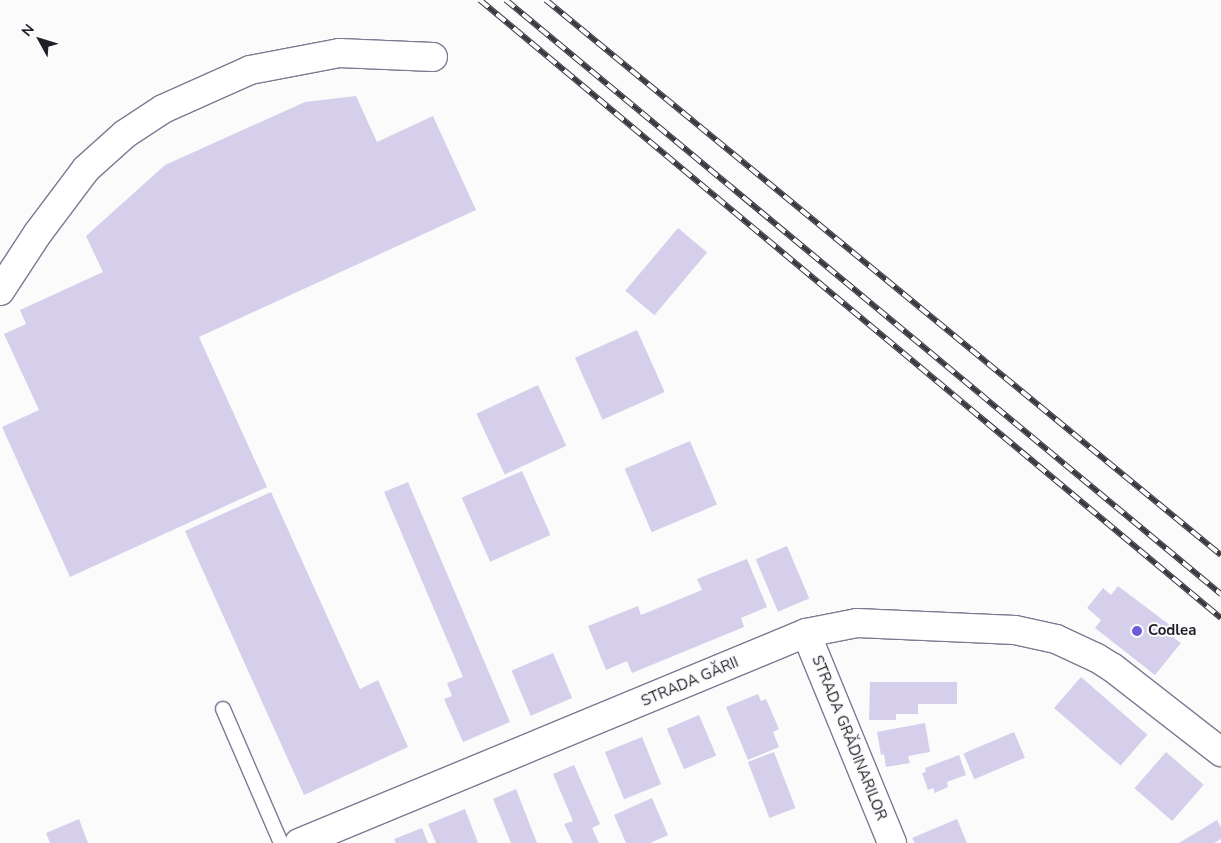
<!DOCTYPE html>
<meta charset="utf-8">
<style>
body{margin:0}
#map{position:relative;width:1221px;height:843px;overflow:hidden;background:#fbfbfb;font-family:"Nunito Sans",sans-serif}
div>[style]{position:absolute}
.building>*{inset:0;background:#d6cfec;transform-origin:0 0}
.roads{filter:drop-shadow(1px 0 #7f7892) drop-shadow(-1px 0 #7f7892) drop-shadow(0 1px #7f7892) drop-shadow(0 -1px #7f7892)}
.lane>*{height:14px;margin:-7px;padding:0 7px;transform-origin:7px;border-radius:7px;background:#fff}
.street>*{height:28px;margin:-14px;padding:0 14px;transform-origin:14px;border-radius:14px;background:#fff}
.rail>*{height:5.5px;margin-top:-2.75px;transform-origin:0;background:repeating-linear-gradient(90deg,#fbfbfb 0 11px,#3b3842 0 22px);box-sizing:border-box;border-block:1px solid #3b3842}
.dots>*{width:14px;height:14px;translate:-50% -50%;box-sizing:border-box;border:2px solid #fbfbfb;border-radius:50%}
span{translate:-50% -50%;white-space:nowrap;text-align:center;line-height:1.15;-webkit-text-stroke:4px #fbfbfb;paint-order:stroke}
.poi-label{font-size:15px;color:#211e29;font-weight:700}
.left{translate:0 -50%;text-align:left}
.street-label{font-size:15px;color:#211e29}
.north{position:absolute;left:15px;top:15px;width:50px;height:50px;-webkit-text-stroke:4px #fbfbfb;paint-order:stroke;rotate:309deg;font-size:14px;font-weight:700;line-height:20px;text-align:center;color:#211e29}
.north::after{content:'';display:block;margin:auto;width:18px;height:22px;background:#211e29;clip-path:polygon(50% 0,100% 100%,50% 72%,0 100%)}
</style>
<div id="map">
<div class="building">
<i style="clip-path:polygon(356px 96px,377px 142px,433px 116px,476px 210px,199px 337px,267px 487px,70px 577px,2px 427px,39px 410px,4px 334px,26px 324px,20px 310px,103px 272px,86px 236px,165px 165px,305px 102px)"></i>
<i style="left:678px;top:228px;width:38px;height:82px;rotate:40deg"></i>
<i style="left:637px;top:330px;width:68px;height:68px;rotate:66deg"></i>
<i style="left:538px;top:385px;width:67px;height:68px;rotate:65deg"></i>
<i style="left:690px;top:441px;width:69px;height:71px;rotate:67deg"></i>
<i style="left:522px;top:471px;width:70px;height:66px;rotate:66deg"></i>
<i style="clip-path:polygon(408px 482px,510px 722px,463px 742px,444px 699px,452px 696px,447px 683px,463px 677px,384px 492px)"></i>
<i style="clip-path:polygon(271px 492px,360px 689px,378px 680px,408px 747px,304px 795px,185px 531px)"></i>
<i style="left:787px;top:546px;width:57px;height:34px;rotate:67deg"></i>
<i style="clip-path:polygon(747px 559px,767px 607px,741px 618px,744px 627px,632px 673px,627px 661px,606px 670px,588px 626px,638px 606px,641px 615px,702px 590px,697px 579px)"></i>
<i style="clip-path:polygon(1118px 586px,1179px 632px,1174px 638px,1181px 643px,1155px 675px,1095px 628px,1101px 620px,1087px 608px,1103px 588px,1111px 595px)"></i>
<i style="left:553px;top:653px;width:49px;height:45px;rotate:67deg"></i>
<i style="left:1081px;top:677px;width:88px;height:41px;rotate:41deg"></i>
<i style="clip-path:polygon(870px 682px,957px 682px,957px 704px,918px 704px,918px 714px,896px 714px,896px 720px,869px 720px)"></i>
<i style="clip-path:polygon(758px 694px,761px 701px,766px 699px,779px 729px,773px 732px,779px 747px,748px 760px,726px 707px)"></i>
<i style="left:699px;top:715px;width:44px;height:35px;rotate:67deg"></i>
<i style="clip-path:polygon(925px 723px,930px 752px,908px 756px,910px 763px,886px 767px,884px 754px,881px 755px,877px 732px)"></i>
<i style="left:1014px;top:732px;width:28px;height:55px;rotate:67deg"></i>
<i style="left:642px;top:737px;width:51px;height:40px;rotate:68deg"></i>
<i style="left:774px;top:752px;width:60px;height:28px;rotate:69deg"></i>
<i style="left:1166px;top:752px;width:50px;height:48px;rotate:41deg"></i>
<i style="clip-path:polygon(959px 755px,966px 775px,947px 782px,948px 787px,935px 793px,933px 788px,928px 790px,922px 773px,926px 772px,925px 768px)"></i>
<i style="clip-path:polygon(574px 765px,600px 824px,592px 828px,599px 843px,573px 843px,564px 824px,573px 821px,553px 774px)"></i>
<i style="clip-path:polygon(516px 789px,537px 843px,511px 843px,493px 799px)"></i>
<i style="clip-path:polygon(652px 798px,668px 835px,650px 843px,626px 843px,614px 815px)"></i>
<i style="clip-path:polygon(465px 809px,478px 843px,436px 843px,428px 824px)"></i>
<i style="clip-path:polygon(79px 819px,88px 843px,50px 843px,46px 833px)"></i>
<i style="clip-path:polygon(957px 819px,967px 843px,915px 843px,912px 838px)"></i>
<i style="clip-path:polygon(1217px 820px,1221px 827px,1221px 839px,1214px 843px,1179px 843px)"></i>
<i style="clip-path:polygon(422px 828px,428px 843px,396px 843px,394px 839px)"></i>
</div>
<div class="roads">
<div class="lane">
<i style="left:223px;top:709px;width:146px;rotate:66.6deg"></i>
</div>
<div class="street">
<i style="left:0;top:291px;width:69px;rotate:-56.8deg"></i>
<i style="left:38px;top:233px;width:80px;rotate:-53.1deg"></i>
<i style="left:86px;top:169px;width:52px;rotate:-41.9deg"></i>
<i style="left:125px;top:134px;width:45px;rotate:-33.3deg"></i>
<i style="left:163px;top:109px;width:95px;rotate:-24.1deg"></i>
<i style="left:250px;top:70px;width:91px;rotate:-10.8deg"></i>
<i style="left:339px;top:53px;width:94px;rotate:2.4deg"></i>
<i style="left:806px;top:633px;width:227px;rotate:67.7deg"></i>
<i style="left:299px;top:843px;width:549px;rotate:-22.5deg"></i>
<i style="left:806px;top:633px;width:52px;rotate:-11.1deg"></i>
<i style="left:857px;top:623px;width:158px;rotate:2.5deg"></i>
<i style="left:1015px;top:630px;width:42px;rotate:12.4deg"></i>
<i style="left:1056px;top:639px;width:45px;rotate:24.9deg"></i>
<i style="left:1097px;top:658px;width:19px;rotate:32deg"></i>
<i style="left:1113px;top:668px;width:137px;rotate:37.9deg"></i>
</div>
</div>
<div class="rail">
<i style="left:480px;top:0;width:965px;rotate:39.83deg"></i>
<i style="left:506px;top:0;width:930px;rotate:39.72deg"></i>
<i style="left:546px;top:0;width:874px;rotate:39.43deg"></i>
</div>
<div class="dots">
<i style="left:1137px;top:631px;background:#6a5dd7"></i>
</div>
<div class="poi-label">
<span class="left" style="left:1148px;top:631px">Codlea</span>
</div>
<div class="street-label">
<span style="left:690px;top:682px;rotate:-23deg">STRADA GĂRII</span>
<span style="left:849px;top:738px;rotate:68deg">STRADA GRĂDINARILOR</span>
</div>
<div class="north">N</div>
</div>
